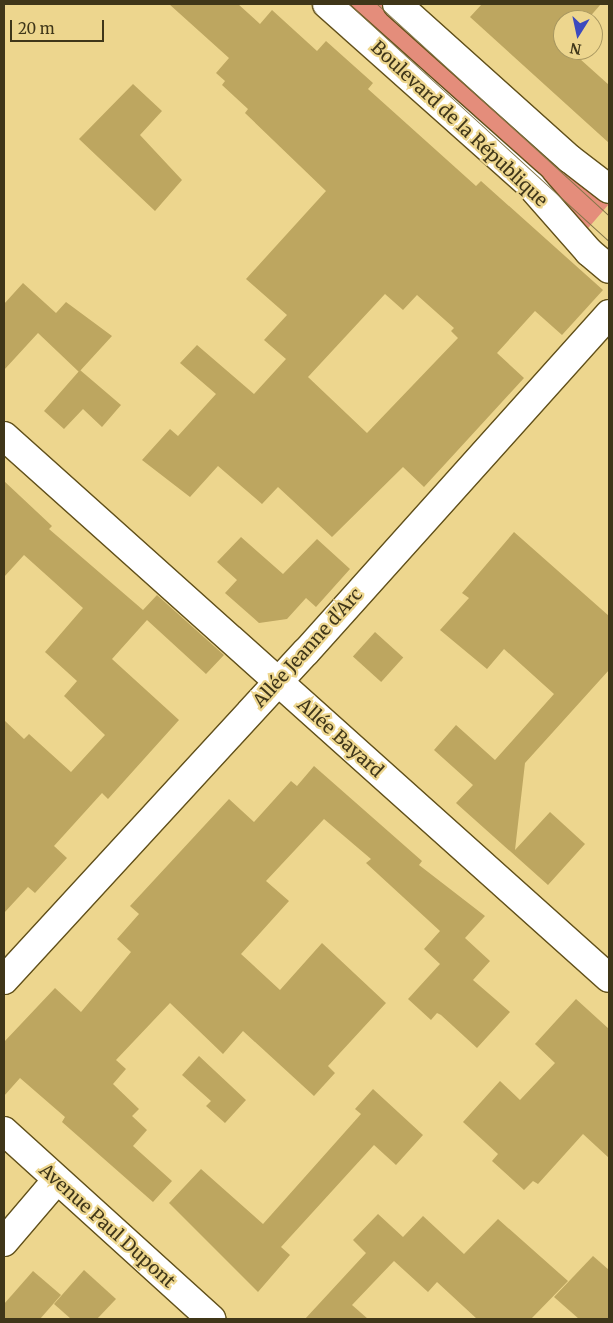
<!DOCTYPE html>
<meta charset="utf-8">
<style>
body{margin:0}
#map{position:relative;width:613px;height:1323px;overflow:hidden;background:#edd68e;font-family:Merriweather,serif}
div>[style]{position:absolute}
.green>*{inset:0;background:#e48d7b}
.building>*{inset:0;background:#bda660;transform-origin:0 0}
.roads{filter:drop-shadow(1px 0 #62511b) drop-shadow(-1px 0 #62511b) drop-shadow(0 1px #62511b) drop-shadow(0 -1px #62511b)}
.minor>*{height:28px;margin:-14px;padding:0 14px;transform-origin:14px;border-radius:14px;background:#fff}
.tram>*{height:1px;margin:-0.5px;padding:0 0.5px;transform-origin:0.5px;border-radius:0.5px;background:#847648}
span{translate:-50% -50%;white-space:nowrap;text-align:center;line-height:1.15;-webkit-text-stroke:4.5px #edd68e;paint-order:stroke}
.street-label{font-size:18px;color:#3f3619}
.frame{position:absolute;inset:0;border:5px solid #3f3619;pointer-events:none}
.north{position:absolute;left:553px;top:10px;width:50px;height:50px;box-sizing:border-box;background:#edd68e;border:1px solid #a7965f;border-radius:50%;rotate:190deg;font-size:14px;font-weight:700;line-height:20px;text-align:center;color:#3f3619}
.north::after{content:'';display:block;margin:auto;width:18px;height:22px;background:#3c4abe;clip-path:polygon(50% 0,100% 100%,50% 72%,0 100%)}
.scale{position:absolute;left:10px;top:20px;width:94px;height:22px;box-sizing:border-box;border:2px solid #3f3619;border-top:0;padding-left:6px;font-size:15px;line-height:18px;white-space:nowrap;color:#3f3619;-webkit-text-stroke:4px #edd68e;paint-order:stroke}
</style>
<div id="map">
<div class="green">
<i style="clip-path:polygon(339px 4px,383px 4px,567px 169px,609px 197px,609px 204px,583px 234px)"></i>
</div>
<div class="building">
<i style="clip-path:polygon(evenodd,169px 4px,238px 4px,260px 24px,272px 10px,317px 51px,326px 41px,373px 83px,368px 89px,476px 186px,481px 181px,603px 290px,562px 335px,535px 311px,497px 353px,524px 378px,424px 487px,403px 467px,332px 537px,278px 487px,262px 504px,218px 466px,190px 497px,142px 460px,170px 429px,178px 436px,216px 394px,180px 363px,197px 345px,254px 394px,286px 359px,264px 340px,287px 315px,246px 279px,326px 191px,245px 113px,248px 109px,222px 85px,225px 81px,216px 73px,229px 58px,169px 4px,385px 294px,403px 310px,417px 295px,454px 328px,451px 331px,458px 338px,367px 433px,308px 377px,385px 294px)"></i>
<i style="clip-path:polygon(482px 4px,601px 4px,587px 20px,563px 20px,563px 50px,570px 50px,609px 85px,609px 143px,470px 17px)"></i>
<i style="clip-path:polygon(133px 84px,162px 111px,140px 135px,182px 180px,155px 211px,79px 139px)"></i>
<i style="clip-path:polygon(23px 283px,56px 313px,66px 302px,112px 336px,79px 372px,38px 333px,4px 370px,4px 304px)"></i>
<i style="clip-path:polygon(80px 370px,121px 405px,102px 427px,83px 409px,64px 429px,44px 411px)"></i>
<i style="clip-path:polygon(4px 481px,52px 526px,49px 529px,143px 610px,157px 595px,224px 655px,206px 674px,147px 620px,112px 659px,179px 720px,108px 799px,102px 793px,54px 846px,67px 858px,35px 893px,28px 887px,4px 913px,4px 720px,24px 739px,29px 734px,71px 772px,105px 735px,64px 696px,77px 681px,45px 652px,83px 608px,24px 555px,4px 577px)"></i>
<i style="clip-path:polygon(514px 532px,609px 616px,609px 670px,525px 763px,515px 850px,550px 812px,585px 844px,548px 885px,456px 803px,473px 785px,434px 750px,456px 725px,495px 760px,554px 694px,504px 649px,487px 669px,440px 630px,469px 598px,462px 593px)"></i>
<i style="clip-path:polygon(241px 537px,283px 574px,317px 539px,350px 569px,316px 607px,306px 598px,287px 619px,259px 623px,225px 593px,237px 580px,217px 562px)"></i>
<i style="left:375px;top:632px;width:38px;height:33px;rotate:42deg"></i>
<i style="clip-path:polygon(314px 766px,422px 861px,419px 865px,485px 916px,465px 938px,490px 961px,473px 980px,510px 1012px,477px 1048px,441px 1015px,437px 1013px,431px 1020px,408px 999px,440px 964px,424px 949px,440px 931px,366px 863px,371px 859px,324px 819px,266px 881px,289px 901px,241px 954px,280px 990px,322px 943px,386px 1003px,328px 1066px,335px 1073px,314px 1096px,243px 1031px,223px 1054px,170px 1003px,116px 1060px,126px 1069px,113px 1084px,139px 1109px,132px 1116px,147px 1130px,133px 1146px,172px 1181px,153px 1202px,62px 1122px,65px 1117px,20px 1078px,4px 1096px,4px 1042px,55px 988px,81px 1012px,131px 952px,117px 939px,139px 914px,130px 906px,229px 799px,254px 822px,291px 781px,297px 786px)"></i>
<i style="clip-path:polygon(576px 999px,609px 1029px,609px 1158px,583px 1134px,538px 1184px,533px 1181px,524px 1190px,492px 1161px,498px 1154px,463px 1122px,500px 1081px,520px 1100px,555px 1063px,535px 1044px)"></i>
<i style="clip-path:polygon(199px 1056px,246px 1100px,225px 1123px,206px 1106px,211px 1101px,182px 1075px)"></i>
<i style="clip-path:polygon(373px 1089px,423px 1135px,396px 1165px,374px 1145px,281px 1247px,290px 1255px,258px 1292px,169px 1203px,201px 1169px,263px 1224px,361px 1114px,355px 1109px)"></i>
<i style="clip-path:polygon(378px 1214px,403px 1237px,423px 1216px,464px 1254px,498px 1219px,568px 1281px,531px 1319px,477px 1319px,437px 1282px,428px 1292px,394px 1261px,352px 1305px,368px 1319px,305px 1319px,366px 1253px,353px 1240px)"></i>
<i style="clip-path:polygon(593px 1256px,609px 1270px,609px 1319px,579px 1319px,554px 1297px)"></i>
<i style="clip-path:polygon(84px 1270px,116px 1299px,97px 1319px,71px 1319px,54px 1304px)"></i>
<i style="clip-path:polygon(33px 1271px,61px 1295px,40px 1319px,4px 1319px,4px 1304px)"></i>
</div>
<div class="roads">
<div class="minor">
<i style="left:327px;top:4px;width:273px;rotate:41.7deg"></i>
<i style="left:531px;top:186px;width:88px;rotate:48.7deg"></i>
<i style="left:589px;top:252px;width:26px;rotate:40deg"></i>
<i style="left:397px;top:4px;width:232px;rotate:41.9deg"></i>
<i style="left:570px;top:159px;width:49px;rotate:37.6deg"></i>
<i style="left:4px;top:436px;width:812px;rotate:41.86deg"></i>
<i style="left:4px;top:980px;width:446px;rotate:-47.4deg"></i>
<i style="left:306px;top:652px;width:454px;rotate:-48.1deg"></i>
<i style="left:4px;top:1131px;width:280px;rotate:42.2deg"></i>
<i style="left:4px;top:1242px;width:80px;rotate:-49.6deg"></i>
</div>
</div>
<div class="tram">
<i style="left:349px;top:4px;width:352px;rotate:42.4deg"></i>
<i style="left:377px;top:4px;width:314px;rotate:42.4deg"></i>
</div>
<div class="street-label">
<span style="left:459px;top:124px;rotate:43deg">Boulevard de la République</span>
<span style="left:308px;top:648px;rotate:-48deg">Allée Jeanne d'Arc</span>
<span style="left:340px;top:738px;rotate:42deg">Allée Bayard</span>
<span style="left:107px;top:1226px;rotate:42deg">Avenue Paul Dupont</span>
</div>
<div class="frame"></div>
<div class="north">N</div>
<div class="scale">20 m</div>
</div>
